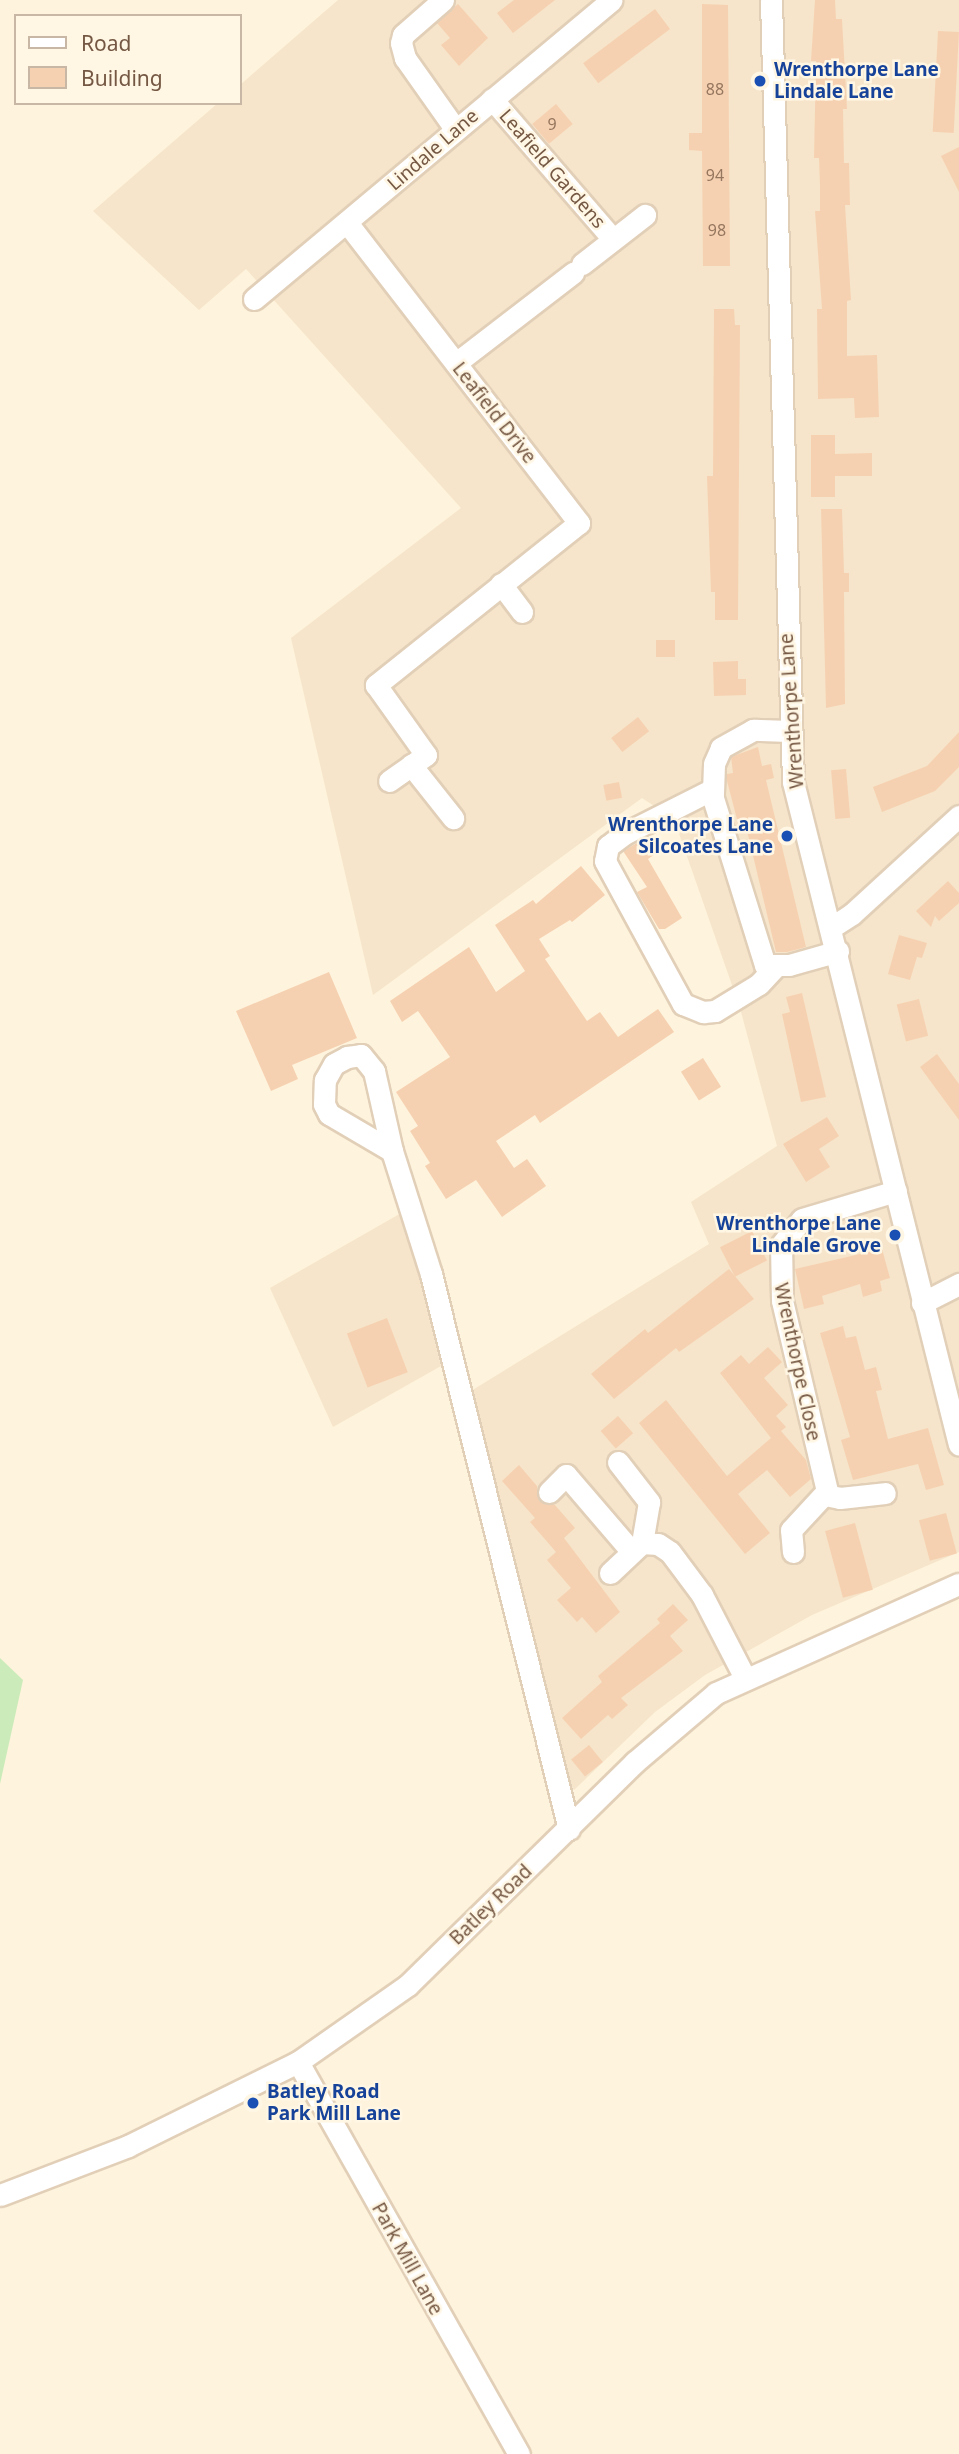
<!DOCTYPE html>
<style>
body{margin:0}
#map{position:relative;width:959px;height:2454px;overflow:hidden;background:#fef3dc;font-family:"Noto Sans",sans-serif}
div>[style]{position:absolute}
.residential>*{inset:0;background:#f6e5ca}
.green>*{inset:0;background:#cbecba}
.building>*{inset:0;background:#f6d1b1;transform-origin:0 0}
.roads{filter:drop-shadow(2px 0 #e2cfb8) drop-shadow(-2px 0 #e2cfb8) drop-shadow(0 2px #e2cfb8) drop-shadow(0 -2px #e2cfb8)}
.minor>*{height:21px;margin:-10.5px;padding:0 10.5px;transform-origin:10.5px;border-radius:10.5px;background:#fff}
.dots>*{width:19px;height:19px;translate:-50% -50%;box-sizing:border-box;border:4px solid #fff6e4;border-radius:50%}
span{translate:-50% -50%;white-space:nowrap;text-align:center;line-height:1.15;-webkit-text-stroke:5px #fff6e4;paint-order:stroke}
.number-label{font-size:16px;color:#95765e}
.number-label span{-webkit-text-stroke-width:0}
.transit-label{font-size:19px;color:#164399;font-weight:700}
.left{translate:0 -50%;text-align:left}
.right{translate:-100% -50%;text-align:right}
.street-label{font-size:19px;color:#755843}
.legend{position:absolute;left:14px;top:14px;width:228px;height:91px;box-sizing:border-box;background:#fff6e4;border:2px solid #c8b7a4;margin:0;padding:9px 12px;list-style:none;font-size:21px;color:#755843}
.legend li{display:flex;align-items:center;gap:14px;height:35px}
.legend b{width:35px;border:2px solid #c8b7a4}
</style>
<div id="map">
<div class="residential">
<i style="clip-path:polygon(338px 0,959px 0,959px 1552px,812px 1615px,705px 1675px,655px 1712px,574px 1790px,564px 1775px,471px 1391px,709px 1244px,691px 1202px,777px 1146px,740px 1008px,674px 819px,642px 798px,373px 995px,291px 638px,461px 508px,246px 269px,199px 310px,93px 211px,218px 103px,240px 103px,240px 85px)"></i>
<i style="clip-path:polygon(403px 1212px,441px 1366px,333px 1427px,270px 1288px)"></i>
</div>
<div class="green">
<i style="clip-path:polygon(0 1658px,23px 1680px,0 1784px)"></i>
</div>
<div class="building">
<i style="clip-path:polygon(514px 0,555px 0,513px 33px,497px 13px)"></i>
<i style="clip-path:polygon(815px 0,835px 0,836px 19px,842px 19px,847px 109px,843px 109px,844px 163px,849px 163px,850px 205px,845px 205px,851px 300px,847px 301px,847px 356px,877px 355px,879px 417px,855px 418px,854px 398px,818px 399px,817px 309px,822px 309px,815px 211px,820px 211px,820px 185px,819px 158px,814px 158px,816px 61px,811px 61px)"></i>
<i style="clip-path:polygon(458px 4px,488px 38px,459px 66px,441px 45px,450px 38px,437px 23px)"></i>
<i style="clip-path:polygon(702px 4px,728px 5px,730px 266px,703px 266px,702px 151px,689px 150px,689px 133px,702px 133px)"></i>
<i style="left:655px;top:9px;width:25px;height:90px;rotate:53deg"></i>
<i style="left:938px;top:31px;width:21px;height:101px;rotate:3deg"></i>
<i style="left:556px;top:104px;width:26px;height:31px;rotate:50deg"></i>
<i style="clip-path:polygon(959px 147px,959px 192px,941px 156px)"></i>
<i style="clip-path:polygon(714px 309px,734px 309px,735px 325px,740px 325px,738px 620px,715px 620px,715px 592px,711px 592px,707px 476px,713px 476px)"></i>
<i style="clip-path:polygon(811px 435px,835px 435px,835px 454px,872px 453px,872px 476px,835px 476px,835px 497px,811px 497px)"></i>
<i style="clip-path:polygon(821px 509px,842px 509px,844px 573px,849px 573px,849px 592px,844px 592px,845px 704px,826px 708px)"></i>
<i style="left:656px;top:640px;width:19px;height:17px"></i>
<i style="clip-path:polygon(738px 661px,738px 679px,746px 679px,746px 695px,714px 696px,713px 662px)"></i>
<i style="left:638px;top:717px;width:18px;height:34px;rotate:52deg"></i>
<i style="clip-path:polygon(959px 732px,959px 767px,935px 791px,882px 812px,873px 787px,927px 766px)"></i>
<i style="clip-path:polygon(758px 747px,762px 766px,771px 764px,774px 778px,766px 780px,806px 947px,787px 952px,776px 952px,745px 822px,738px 823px,727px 781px,727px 774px,733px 773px,731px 757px)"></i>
<i style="left:846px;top:769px;width:49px;height:15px;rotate:85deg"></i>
<i style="left:619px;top:782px;width:16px;height:16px;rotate:79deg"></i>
<i style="clip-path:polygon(651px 835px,661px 850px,648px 859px,682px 918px,665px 929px,659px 929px,637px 892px,647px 887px,623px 851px)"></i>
<i style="clip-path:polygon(581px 866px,605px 895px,572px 922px,570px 920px,539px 939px,550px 956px,545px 959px,587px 1021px,600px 1012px,618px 1037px,658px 1009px,674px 1032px,540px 1123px,535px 1115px,496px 1141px,514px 1168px,527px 1159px,546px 1186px,502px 1217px,476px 1180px,446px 1199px,425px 1166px,430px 1163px,410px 1131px,418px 1126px,396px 1092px,450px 1057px,418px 1011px,402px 1022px,390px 1001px,469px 947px,496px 992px,525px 971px,495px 925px,533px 900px,536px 904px)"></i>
<i style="clip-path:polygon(948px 881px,959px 893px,959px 903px,939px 921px,935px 916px,931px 927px,916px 911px)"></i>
<i style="clip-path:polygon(899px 935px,927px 943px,922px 958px,917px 957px,910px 980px,888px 974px)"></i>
<i style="clip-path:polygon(329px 972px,357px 1038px,292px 1065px,298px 1079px,271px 1091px,236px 1011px)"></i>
<i style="clip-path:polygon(802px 993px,826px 1097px,801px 1102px,782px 1014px,790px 1012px,786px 997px)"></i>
<i style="left:919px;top:999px;width:38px;height:23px;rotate:76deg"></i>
<i style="clip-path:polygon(937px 1054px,959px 1084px,959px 1120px,920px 1067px)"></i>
<i style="left:703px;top:1058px;width:34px;height:26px;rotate:58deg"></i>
<i style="clip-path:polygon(827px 1117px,839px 1136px,819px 1149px,830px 1167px,806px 1182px,783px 1144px)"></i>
<i style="left:752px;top:1231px;width:33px;height:36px;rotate:63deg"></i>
<i style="clip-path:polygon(882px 1249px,890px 1278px,880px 1281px,882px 1291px,863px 1297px,860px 1284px,822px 1296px,824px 1304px,804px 1309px,795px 1269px)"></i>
<i style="clip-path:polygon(729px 1269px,754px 1299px,679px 1352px,676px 1348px,614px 1399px,591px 1374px,645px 1329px,648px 1333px)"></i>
<i style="left:387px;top:1318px;width:58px;height:43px;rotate:69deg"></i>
<i style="clip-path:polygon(843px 1326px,846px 1338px,856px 1336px,865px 1370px,876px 1367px,882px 1390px,876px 1391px,888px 1439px,928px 1428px,944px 1485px,926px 1490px,918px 1464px,853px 1480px,841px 1440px,850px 1437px,820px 1333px)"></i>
<i style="clip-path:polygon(768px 1347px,782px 1362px,764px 1378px,788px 1405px,776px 1416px,786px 1427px,781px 1431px,806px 1460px,811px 1479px,790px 1497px,767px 1470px,738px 1494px,770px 1533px,745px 1554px,639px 1423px,666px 1400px,727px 1476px,771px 1438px,720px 1373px,741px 1355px,749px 1364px)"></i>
<i style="left:618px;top:1416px;width:23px;height:23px;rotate:49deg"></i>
<i style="clip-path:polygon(519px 1465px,537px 1486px,539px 1501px,554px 1504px,575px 1528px,564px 1538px,620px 1612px,596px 1633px,582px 1617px,577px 1622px,557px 1600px,571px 1588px,547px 1560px,556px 1552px,530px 1522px,535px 1518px,502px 1481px)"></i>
<i style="left:946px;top:1513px;width:42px;height:28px;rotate:75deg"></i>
<i style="left:855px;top:1523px;width:69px;height:31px;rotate:75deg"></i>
<i style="clip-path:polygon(673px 1604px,688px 1620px,670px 1636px,683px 1651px,621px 1698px,628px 1705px,612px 1719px,608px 1715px,581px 1739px,562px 1718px,602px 1682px,598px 1676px,660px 1623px,657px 1619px)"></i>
<i style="left:589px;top:1745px;width:22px;height:23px;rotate:51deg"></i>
</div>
<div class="roads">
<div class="minor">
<i style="left:443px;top:0;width:53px;rotate:138.8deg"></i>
<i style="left:403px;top:35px;width:8px;rotate:104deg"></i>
<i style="left:401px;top:43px;width:16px;rotate:75deg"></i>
<i style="left:405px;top:58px;width:88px;rotate:54.7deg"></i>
<i style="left:771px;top:0;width:782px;rotate:88.39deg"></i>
<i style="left:793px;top:782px;width:683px;rotate:75.94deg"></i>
<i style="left:492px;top:99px;width:185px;rotate:49.2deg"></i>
<i style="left:348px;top:224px;width:378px;rotate:52.3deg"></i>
<i style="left:579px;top:523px;width:260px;rotate:141.4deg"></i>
<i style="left:376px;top:685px;width:86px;rotate:54.5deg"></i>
<i style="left:426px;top:755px;width:45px;rotate:144.9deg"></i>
<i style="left:582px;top:264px;width:80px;rotate:-37.9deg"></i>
<i style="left:254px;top:299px;width:466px;rotate:-39.9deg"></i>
<i style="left:456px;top:363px;width:148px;rotate:-37.6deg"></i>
<i style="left:501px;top:584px;width:35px;rotate:53deg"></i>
<i style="left:789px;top:731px;width:36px;rotate:-178deg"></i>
<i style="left:753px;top:730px;width:37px;rotate:151deg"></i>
<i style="left:721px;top:748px;width:17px;rotate:114deg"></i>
<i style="left:714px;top:764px;width:34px;rotate:92deg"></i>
<i style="left:713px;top:798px;width:175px;rotate:72.7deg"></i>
<i style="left:765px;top:965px;width:24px"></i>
<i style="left:789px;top:965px;width:51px;rotate:-15.9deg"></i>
<i style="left:411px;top:765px;width:68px;rotate:51.6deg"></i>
<i style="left:713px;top:789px;width:100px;rotate:153.2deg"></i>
<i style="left:624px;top:834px;width:20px;rotate:143deg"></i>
<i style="left:608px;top:846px;width:15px;rotate:101deg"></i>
<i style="left:605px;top:861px;width:163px;rotate:61.4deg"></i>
<i style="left:683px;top:1004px;width:22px;rotate:22deg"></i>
<i style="left:703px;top:1012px;width:12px;rotate:-5deg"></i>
<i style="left:715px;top:1011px;width:52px;rotate:-31.5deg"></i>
<i style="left:759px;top:984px;width:26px;rotate:-47deg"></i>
<i style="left:832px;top:927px;width:24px;rotate:-33deg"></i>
<i style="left:852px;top:914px;width:145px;rotate:-42.5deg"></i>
<i style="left:392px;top:1151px;width:73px;rotate:-149.6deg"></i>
<i style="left:329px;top:1114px;width:11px;rotate:-117deg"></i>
<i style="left:324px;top:1104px;width:24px;rotate:-88deg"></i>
<i style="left:325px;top:1080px;width:18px;rotate:-61deg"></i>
<i style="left:334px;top:1064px;width:15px;rotate:-28deg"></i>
<i style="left:347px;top:1057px;width:14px;rotate:-8deg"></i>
<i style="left:361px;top:1055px;width:21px;rotate:51deg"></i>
<i style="left:374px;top:1071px;width:82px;rotate:77.3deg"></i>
<i style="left:392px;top:1151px;width:129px;rotate:72.4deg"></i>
<i style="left:431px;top:1274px;width:572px;rotate:76.04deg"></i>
<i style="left:922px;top:1303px;width:42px;rotate:-27.2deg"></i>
<i style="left:618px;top:1462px;width:51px;rotate:52.2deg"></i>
<i style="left:649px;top:1502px;width:42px;rotate:99.7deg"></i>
<i style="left:549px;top:1492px;width:24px;rotate:-45deg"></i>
<i style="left:566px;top:1475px;width:101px;rotate:49.4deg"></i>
<i style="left:825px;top:1495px;width:15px;rotate:11deg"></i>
<i style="left:840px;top:1498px;width:45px;rotate:-6.3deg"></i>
<i style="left:793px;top:1552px;width:22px;rotate:-95deg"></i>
<i style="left:791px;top:1530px;width:53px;rotate:-47.3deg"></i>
<i style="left:827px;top:1491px;width:196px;rotate:-103.3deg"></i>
<i style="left:782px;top:1300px;width:55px;rotate:-91deg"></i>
<i style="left:781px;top:1245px;width:33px;rotate:-51deg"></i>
<i style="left:802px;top:1219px;width:98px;rotate:-16.6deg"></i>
<i style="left:610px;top:1573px;width:44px;rotate:-43.2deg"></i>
<i style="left:642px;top:1543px;width:16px;rotate:4deg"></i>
<i style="left:658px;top:1544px;width:14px;rotate:34deg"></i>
<i style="left:670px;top:1552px;width:54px;rotate:53.3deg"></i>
<i style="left:702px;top:1595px;width:91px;rotate:62.6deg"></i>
<i style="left:298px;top:2062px;width:450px;rotate:60.6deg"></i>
<i style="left:0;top:2195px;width:137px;rotate:-20.9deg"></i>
<i style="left:128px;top:2146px;width:190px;rotate:-26.3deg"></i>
<i style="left:298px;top:2062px;width:134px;rotate:-35deg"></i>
<i style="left:408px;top:1985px;width:318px;rotate:-44.5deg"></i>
<i style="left:635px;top:1762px;width:106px;rotate:-40.4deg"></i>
<i style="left:716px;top:1693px;width:266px;rotate:-24.2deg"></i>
</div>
</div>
<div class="dots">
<i style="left:760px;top:81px;background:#1a4fb4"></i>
<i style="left:787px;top:836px;background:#1a4fb4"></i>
<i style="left:895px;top:1235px;background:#1a4fb4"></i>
<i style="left:253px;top:2103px;background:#1a4fb4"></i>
</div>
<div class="number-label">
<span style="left:715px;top:89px">88</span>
<span style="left:552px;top:124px">9</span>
<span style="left:715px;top:175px">94</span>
<span style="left:717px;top:230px">98</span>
</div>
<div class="transit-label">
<span class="left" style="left:774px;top:81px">Wrenthorpe Lane<br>Lindale Lane</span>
<span class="right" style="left:773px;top:836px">Wrenthorpe Lane<br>Silcoates Lane</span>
<span class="right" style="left:881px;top:1235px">Wrenthorpe Lane<br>Lindale Grove</span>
<span class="left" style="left:267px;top:2103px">Batley Road<br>Park Mill Lane</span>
</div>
<div class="street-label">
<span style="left:433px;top:150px;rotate:-41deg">Lindale Lane</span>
<span style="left:552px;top:169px;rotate:49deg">Leafield Gardens</span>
<span style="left:494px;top:413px;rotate:52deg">Leafield Drive</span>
<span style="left:792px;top:711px;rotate:-94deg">Wrenthorpe Lane</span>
<span style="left:797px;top:1362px;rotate:78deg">Wrenthorpe Close</span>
<span style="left:491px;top:1905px;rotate:-44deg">Batley Road</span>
<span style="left:407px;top:2259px;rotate:61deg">Park Mill Lane</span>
</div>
<ul class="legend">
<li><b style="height:9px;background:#fff"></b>Road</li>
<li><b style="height:19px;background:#f6d1b1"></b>Building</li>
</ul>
</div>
